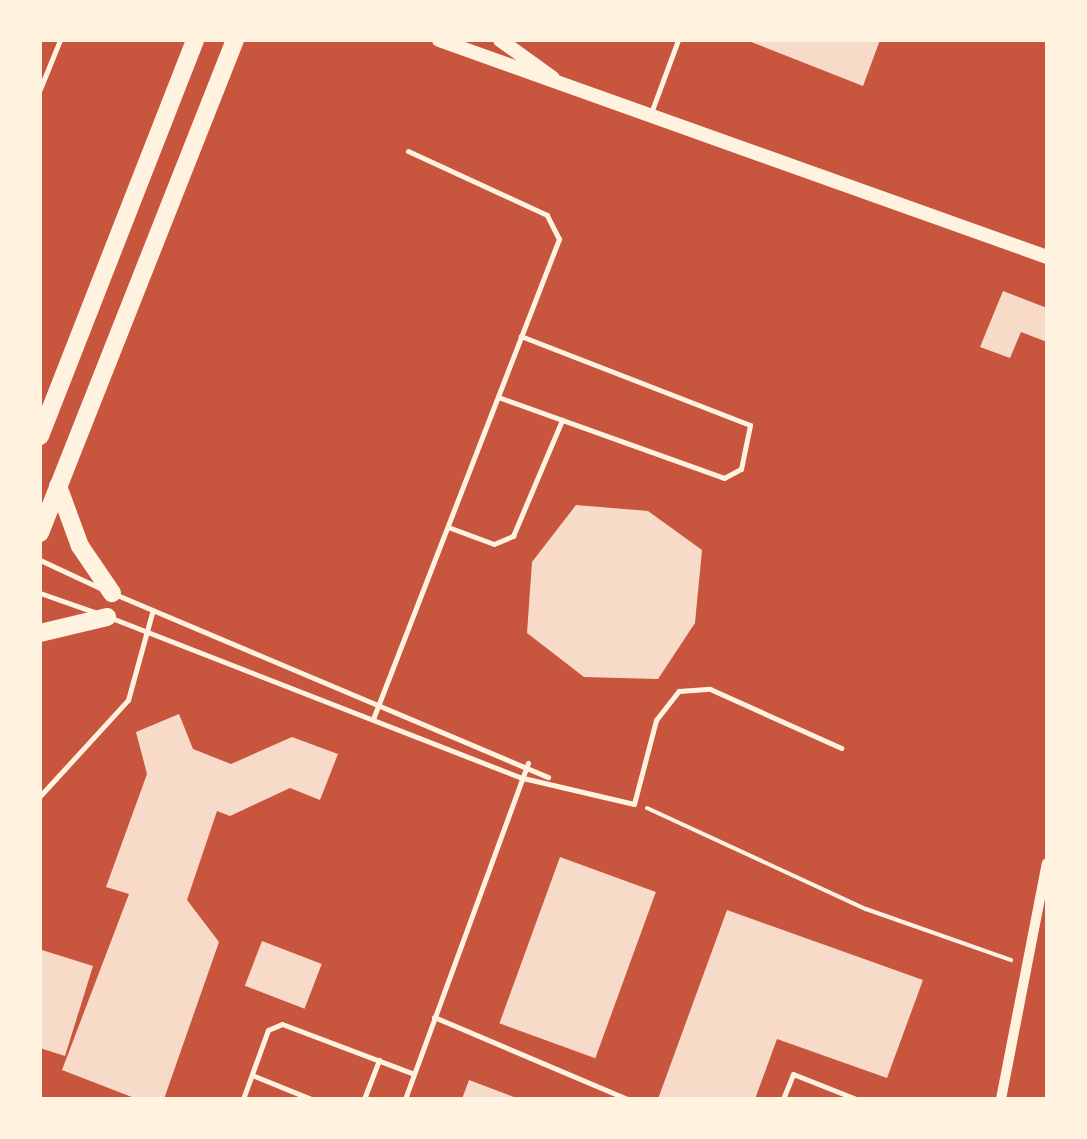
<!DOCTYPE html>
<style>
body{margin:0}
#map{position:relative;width:1087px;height:1139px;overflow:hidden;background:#c8553d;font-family:"Source Sans 3",sans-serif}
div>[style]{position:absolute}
.building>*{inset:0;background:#f7dbc8;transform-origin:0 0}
.path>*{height:4px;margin:-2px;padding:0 2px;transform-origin:2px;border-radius:2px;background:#fff3e0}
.service>*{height:5px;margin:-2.5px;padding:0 2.5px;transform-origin:2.5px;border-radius:2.5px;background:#fff3e0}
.minor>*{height:10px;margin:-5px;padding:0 5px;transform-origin:5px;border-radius:5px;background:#fff3e0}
.tertiary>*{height:14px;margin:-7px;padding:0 7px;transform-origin:7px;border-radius:7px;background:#fff3e0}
.primary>*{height:18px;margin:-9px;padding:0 9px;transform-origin:9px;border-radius:9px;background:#fff3e0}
span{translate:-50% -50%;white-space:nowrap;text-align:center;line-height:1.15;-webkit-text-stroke:10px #fff3e0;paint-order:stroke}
.frame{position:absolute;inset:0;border:42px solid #fff3e0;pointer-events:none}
</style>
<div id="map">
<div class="building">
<i style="clip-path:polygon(746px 40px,880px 40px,863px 86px)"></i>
<i style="clip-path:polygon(1003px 291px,1047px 308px,1047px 342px,1021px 332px,1010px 358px,980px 347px)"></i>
<i style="clip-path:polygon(576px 505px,648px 511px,702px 550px,695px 623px,658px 679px,584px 677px,527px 633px,532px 562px)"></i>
<i style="clip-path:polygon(179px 714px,193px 749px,231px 764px,292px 737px,338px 754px,320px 800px,290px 788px,230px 816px,217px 811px,187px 900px,219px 942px,164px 1099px,137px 1099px,62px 1070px,129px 894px,106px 887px,147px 774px,136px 732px)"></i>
<i style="left:560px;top:857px;width:102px;height:177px;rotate:20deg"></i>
<i style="clip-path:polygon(727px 910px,923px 980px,887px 1078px,777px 1039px,755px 1099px,658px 1099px)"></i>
<i style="left:262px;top:941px;width:64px;height:48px;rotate:21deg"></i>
<i style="clip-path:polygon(42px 950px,93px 966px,65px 1056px,40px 1048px)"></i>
<i style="clip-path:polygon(469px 1080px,519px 1099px,462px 1099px)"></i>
</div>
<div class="path">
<i style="left:647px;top:808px;width:241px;rotate:24.8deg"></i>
<i style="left:866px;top:909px;width:154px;rotate:19.4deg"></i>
</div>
<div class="service">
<i style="left:40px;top:89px;width:53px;rotate:-67.8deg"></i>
<i style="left:651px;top:113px;width:78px;rotate:-69.7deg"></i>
<i style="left:498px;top:397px;width:240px;rotate:19.7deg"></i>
<i style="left:724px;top:478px;width:19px;rotate:-28deg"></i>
<i style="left:741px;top:469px;width:45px;rotate:-78.4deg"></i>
<i style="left:750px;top:425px;width:246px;rotate:-158.8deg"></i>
<i style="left:448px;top:527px;width:49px;rotate:20.3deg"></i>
<i style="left:494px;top:544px;width:21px;rotate:-23deg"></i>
<i style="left:513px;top:536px;width:126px;rotate:-67.1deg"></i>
<i style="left:40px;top:560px;width:68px;rotate:25.1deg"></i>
<i style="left:40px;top:593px;width:57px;rotate:19.4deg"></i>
<i style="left:117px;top:595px;width:468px;rotate:22.9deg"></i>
<i style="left:109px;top:617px;width:444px;rotate:21.3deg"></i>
<i style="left:523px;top:778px;width:114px;rotate:13.2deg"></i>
<i style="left:634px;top:804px;width:87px;rotate:-75.3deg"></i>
<i style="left:656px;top:720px;width:37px;rotate:-52deg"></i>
<i style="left:679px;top:691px;width:31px;rotate:-4deg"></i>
<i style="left:710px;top:689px;width:144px;rotate:24.2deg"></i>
<i style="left:373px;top:719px;width:515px;rotate:-68.82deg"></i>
<i style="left:559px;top:239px;width:27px;rotate:-117deg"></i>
<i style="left:547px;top:215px;width:153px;rotate:-155.3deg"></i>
<i style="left:40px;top:796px;width:130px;rotate:-47.5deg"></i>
<i style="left:128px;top:700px;width:90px;rotate:-74.6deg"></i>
<i style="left:434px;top:1017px;width:210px;rotate:23deg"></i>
<i style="left:252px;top:1075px;width:64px;rotate:22.1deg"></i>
<i style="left:243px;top:1099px;width:73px;rotate:-70.1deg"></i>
<i style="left:268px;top:1030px;width:15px;rotate:-23deg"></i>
<i style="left:282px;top:1024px;width:141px;rotate:20.7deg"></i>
<i style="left:364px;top:1099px;width:42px;rotate:-69deg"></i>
<i style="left:405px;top:1099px;width:358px;rotate:-69.9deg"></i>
<i style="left:783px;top:1099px;width:27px;rotate:-68deg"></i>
<i style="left:793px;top:1074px;width:68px;rotate:21.6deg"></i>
</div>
<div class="minor">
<i style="left:1001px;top:1099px;width:240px;rotate:-79deg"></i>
</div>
<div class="tertiary">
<i style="left:439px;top:40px;width:646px;rotate:19.64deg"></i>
<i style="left:500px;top:40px;width:65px;rotate:35.6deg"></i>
</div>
<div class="primary">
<i style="left:40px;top:436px;width:425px;rotate:-68.6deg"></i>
<i style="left:58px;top:486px;width:64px;rotate:69.9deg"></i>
<i style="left:80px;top:546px;width:57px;rotate:55.8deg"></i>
<i style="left:40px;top:533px;width:530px;rotate:-68.42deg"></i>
<i style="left:40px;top:633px;width:69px;rotate:-13.4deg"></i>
</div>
<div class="frame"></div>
</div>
